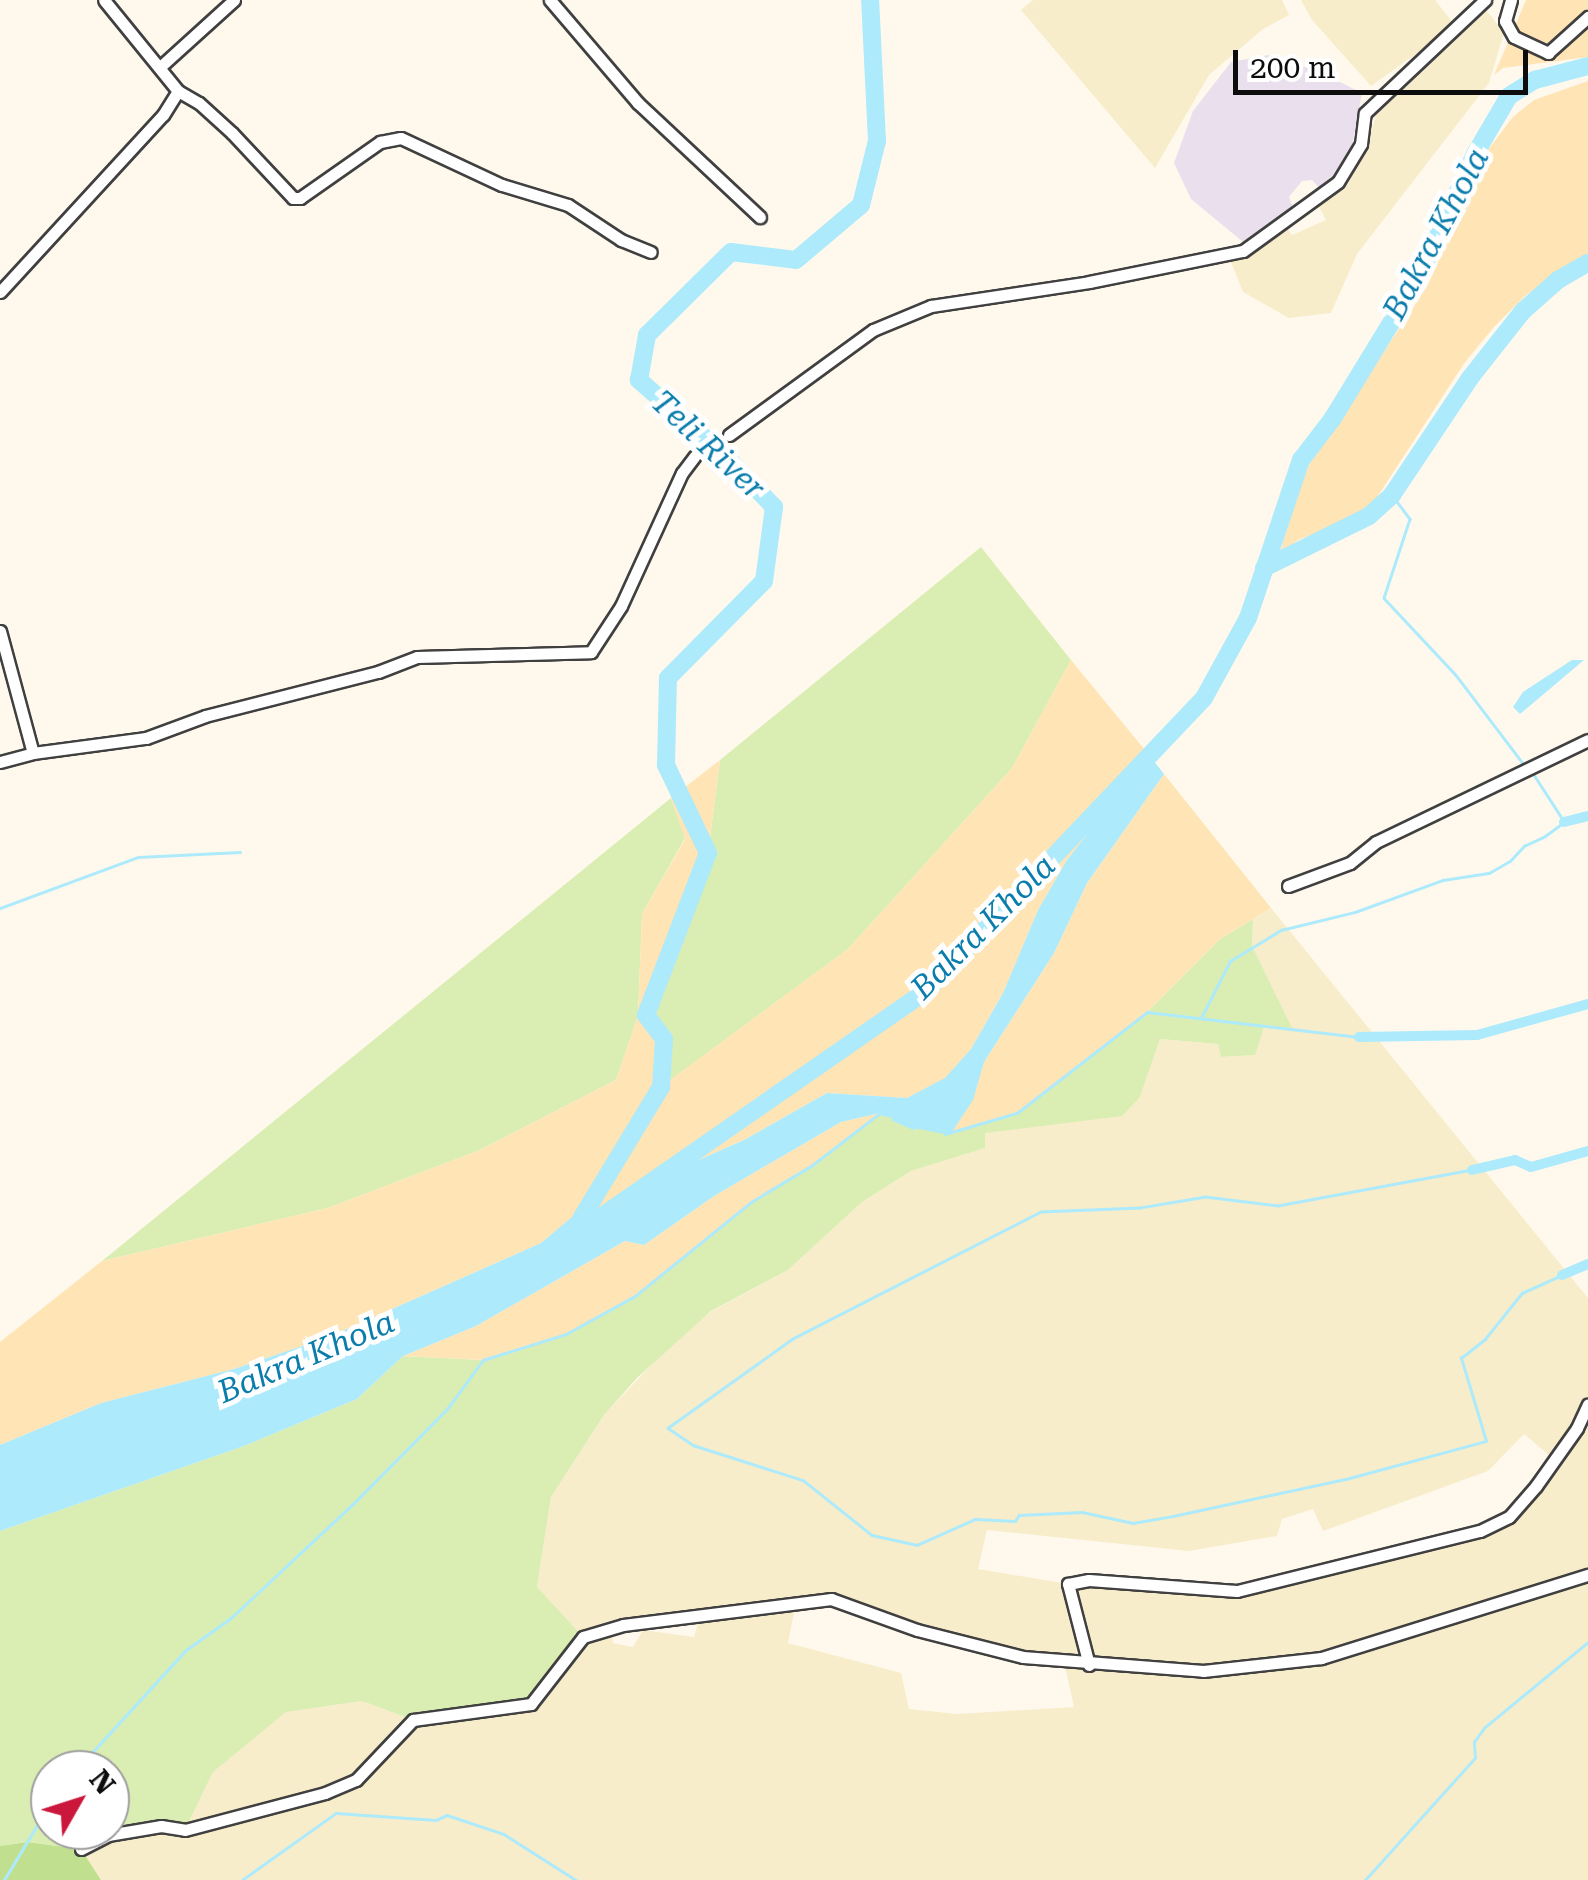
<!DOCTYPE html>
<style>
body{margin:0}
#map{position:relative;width:1588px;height:1880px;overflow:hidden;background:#fff9ed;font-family:"Roboto Serif",serif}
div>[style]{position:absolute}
.industrial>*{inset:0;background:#eae0ed}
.farmland>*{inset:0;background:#f8edca}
.green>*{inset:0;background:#daeeb3}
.forest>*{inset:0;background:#c0e090}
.sand>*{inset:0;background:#ffe4b5}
.water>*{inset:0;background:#aceafc}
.stream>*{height:2.5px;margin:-1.25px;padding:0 1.25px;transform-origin:1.25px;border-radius:1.25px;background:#aceafc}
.canal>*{height:10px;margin:-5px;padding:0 5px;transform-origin:5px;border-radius:5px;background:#aceafc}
.river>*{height:18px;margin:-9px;padding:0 9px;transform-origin:9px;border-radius:9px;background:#aceafc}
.roads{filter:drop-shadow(2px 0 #404040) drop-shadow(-2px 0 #404040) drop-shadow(0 2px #404040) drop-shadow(0 -2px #404040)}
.street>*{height:11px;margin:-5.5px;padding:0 5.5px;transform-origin:5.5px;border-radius:5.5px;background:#fff}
span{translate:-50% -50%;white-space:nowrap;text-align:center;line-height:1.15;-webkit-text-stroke:10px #fff;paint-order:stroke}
.water-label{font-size:32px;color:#0a7dac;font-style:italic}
.north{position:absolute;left:30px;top:1750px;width:100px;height:100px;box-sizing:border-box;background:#fff;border:2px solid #9e9e9e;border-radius:50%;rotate:51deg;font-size:28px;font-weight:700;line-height:40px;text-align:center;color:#0d0d0d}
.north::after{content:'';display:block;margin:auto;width:35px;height:45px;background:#cb173b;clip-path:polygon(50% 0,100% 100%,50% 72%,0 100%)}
.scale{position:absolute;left:1233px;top:50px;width:295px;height:45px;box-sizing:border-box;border:5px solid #0d0d0d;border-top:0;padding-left:12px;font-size:30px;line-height:35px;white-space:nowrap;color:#0d0d0d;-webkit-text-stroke:8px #fff;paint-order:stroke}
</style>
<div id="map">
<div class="industrial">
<i style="clip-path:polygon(1268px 55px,1318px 71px,1362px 93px,1351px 151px,1324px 193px,1312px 180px,1302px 181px,1289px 197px,1294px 210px,1243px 242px,1191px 199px,1174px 163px,1193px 111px,1231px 62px)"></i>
</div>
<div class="farmland">
<i style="clip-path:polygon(1033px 0,1282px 0,1289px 15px,1263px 29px,1209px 75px,1155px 168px,1021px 10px)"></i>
<i style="clip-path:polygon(1301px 0,1435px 0,1453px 23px,1441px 36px,1371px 86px,1312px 20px)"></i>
<i style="clip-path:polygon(1487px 11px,1504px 33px,1489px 83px,1357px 254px,1331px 313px,1289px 318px,1243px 292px,1229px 257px,1255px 252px,1285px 225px,1292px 235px,1326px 220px,1318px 205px,1348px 184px,1368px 144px,1376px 115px)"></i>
<i style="clip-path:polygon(evenodd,1271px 908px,1588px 1298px,1588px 1880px,101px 1880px,81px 1849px,108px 1835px,185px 1830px,213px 1772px,285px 1712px,362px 1701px,413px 1720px,537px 1587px,551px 1497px,604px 1415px,676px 1339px,712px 1311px,788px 1270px,862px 1202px,911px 1171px,985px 1148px,984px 1133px,1036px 1125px,1140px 1097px,1160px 1039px,1218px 1044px,1222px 1057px,1254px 1055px,1264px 1027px,1292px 1030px,1252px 946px,1253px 919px,1271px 908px,1524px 1434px,1556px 1461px,1509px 1517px,1287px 1580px,1209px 1591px,1068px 1584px,978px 1569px,987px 1530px,1189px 1551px,1277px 1536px,1282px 1519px,1313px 1509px,1323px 1531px,1488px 1471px,1524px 1434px,1271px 908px,831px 1599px,1023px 1657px,1064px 1662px,1074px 1707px,957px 1714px,909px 1709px,901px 1673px,788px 1643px,796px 1603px,831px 1599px,1271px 908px,701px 1613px,694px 1637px,643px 1630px,633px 1647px,613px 1643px,611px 1629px,701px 1613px)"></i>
</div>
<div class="green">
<i style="clip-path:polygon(981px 547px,1071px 660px,1012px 768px,848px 949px,661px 1087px,646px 1015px,708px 853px,720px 760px)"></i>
<i style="clip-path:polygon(671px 798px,685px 838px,642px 914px,638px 1016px,616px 1080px,480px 1150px,328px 1208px,102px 1261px)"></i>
<i style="clip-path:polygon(evenodd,1253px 919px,1252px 946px,1293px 1030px,1264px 1027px,1255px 1055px,1221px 1057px,1218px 1044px,1160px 1039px,1140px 1097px,1122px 1116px,985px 1133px,985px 1148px,911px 1171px,862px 1202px,788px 1270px,711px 1311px,637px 1378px,604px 1415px,551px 1497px,537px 1587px,583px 1637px,531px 1704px,413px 1720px,362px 1701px,286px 1712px,213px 1772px,185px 1830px,108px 1835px,81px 1849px,27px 1842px,0 1846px,0 1531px,244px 1446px,357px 1399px,403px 1356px,483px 1360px,566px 1334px,635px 1296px,751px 1202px,811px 1166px,880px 1113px,913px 1128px,1017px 1113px,1147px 1012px,1220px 939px,1253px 919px,50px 1770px,110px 1770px,110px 1830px,50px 1830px,50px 1770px)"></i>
</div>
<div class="forest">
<i style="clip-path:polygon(27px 1842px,81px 1849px,101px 1880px,0 1880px,0 1846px)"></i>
</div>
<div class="sand">
<i style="clip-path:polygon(1526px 0,1588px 0,1588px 57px,1503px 68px,1494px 75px)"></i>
<i style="clip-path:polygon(1588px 81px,1588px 255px,1526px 295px,1494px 327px,1465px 362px,1372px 505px,1357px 517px,1298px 540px,1280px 554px,1294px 498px,1310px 463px,1428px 285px,1487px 151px,1513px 117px,1534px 100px)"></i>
<i style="clip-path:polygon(1071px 660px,1149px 755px,1067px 860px,1038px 910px,1003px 993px,971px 1049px,946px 1078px,907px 1098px,827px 1093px,744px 1140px,660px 1177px,589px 1225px,591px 1202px,541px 1243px,329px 1337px,234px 1369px,101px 1403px,0 1445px,0 1342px,102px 1261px,328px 1208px,480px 1150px,616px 1080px,638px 1016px,642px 914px,685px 839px,671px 798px,720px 760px,708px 853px,646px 1015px,664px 1039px,662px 1086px,848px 949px,1012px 768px)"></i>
<i style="clip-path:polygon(1164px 774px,1271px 908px,1220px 939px,1147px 1012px,1017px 1113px,950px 1135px,972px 1100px,984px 1062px,1054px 953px,1087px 883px)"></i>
<i style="clip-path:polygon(880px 1113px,811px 1166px,751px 1202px,635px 1296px,566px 1334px,483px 1360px,403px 1356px,476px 1326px,625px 1241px,644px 1245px,714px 1196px,841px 1122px)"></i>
</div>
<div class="water">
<i style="clip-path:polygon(1572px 660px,1584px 660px,1520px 714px,1513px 707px,1523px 692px)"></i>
<i style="clip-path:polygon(1149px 755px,1164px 774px,1087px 883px,1054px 953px,984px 1062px,973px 1100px,950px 1135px,913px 1128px,880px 1113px,841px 1122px,714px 1196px,644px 1245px,625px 1241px,476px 1326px,403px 1356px,357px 1399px,244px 1446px,0 1531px,0 1445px,101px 1403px,234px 1369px,329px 1337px,541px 1243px,591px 1201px,590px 1224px,660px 1177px,744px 1140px,827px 1093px,907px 1098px,945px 1078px,971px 1049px,1003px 993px,1038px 910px,1067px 860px)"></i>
</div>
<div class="stream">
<i style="left:1392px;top:495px;width:30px;rotate:53deg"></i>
<i style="left:1410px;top:519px;width:83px;rotate:108.2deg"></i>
<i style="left:1384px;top:598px;width:105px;rotate:46.9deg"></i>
<i style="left:1456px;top:675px;width:114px;rotate:52.8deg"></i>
<i style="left:0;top:908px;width:147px;rotate:-20.3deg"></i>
<i style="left:138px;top:857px;width:102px;rotate:-2.8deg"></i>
<i style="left:1202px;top:1016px;width:62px;rotate:-63deg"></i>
<i style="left:1230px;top:961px;width:60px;rotate:-31.3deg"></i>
<i style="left:1281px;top:930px;width:76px;rotate:-13.7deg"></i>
<i style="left:1355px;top:912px;width:94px;rotate:-20deg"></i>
<i style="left:1443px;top:880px;width:47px;rotate:-8.7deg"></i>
<i style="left:1489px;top:873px;width:24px;rotate:-30deg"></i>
<i style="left:1510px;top:861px;width:21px;rotate:-47deg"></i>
<i style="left:1524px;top:846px;width:23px;rotate:-25deg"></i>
<i style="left:1545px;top:836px;width:24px;rotate:-36deg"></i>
<i style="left:1564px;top:822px;width:61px;rotate:-122.9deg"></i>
<i style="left:893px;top:1119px;width:22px;rotate:24deg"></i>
<i style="left:945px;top:1134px;width:75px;rotate:-16.3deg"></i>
<i style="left:1017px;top:1113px;width:165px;rotate:-37.8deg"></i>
<i style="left:1147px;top:1012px;width:213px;rotate:6.7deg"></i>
<i style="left:1472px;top:1170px;width:197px;rotate:169.5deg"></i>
<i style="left:1278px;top:1206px;width:73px;rotate:-172.9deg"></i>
<i style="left:1206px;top:1197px;width:67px;rotate:170.5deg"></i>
<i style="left:1140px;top:1208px;width:99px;rotate:177.7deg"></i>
<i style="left:1041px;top:1212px;width:279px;rotate:152.9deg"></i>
<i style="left:793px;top:1339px;width:153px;rotate:144.5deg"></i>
<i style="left:668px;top:1428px;width:30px;rotate:34deg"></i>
<i style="left:693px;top:1445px;width:115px;rotate:17.7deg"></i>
<i style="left:803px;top:1480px;width:88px;rotate:38.6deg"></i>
<i style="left:872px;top:1535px;width:46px;rotate:12.5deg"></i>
<i style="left:917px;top:1545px;width:64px;rotate:-24.1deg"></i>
<i style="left:975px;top:1519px;width:40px;rotate:2.9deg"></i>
<i style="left:1015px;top:1521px;width:7px;rotate:-56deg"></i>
<i style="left:1019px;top:1515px;width:63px;rotate:-2.7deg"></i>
<i style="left:1082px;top:1512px;width:52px;rotate:12.2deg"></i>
<i style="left:1133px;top:1523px;width:41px;rotate:-9.9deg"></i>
<i style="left:1173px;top:1516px;width:177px;rotate:-12.1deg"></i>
<i style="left:1346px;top:1479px;width:145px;rotate:-15.2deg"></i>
<i style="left:1486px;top:1441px;width:87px;rotate:-106.8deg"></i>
<i style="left:1461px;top:1358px;width:31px;rotate:-38deg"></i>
<i style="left:1485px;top:1339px;width:59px;rotate:-51.2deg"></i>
<i style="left:1522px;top:1293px;width:44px;rotate:-24.2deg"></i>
<i style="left:76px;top:1770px;width:163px;rotate:-47.5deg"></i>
<i style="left:186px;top:1650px;width:55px;rotate:-35.4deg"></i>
<i style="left:231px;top:1618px;width:168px;rotate:-43.1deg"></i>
<i style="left:354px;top:1503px;width:132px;rotate:-45.3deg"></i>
<i style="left:447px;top:1409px;width:61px;rotate:-53.7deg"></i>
<i style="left:483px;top:1360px;width:87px;rotate:-17.4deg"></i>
<i style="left:566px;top:1334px;width:79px;rotate:-28.8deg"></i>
<i style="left:635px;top:1296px;width:149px;rotate:-39deg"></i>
<i style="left:751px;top:1202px;width:70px;rotate:-31deg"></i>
<i style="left:811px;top:1166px;width:87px;rotate:-37.5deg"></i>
<i style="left:880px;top:1113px;width:6px;rotate:18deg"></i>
<i style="left:4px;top:1880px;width:89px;rotate:-58.8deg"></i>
<i style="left:242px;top:1880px;width:115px;rotate:-35.5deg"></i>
<i style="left:336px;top:1813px;width:100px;rotate:4deg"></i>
<i style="left:436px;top:1820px;width:12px;rotate:-24deg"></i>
<i style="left:447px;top:1815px;width:60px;rotate:18.4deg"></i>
<i style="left:504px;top:1834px;width:85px;rotate:32.6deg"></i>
<i style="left:1365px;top:1880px;width:164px;rotate:-48deg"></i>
<i style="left:1475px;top:1758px;width:16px;rotate:-94deg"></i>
<i style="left:1474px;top:1742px;width:17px;rotate:-54deg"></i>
<i style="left:1484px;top:1728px;width:135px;rotate:-39.6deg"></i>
</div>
<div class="canal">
<i style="left:1564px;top:822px;width:25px;rotate:-14deg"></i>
<i style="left:1359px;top:1037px;width:118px;rotate:-1deg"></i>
<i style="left:1477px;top:1035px;width:115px;rotate:-15.6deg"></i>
<i style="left:1472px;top:1170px;width:44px;rotate:-13.1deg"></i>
<i style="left:1515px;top:1160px;width:17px;rotate:24deg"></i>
<i style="left:1531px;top:1167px;width:59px;rotate:-15.7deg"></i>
<i style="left:1562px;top:1275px;width:28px;rotate:-23deg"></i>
</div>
<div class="river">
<i style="left:1264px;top:568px;width:117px;rotate:-26.3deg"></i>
<i style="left:1369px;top:516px;width:31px;rotate:-42deg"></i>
<i style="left:1392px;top:495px;width:141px;rotate:-56.3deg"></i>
<i style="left:1470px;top:378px;width:85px;rotate:-51.7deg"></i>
<i style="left:1523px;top:311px;width:47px;rotate:-41.5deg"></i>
<i style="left:1558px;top:280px;width:34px;rotate:-30deg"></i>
<i style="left:581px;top:1219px;width:154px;rotate:-58.8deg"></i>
<i style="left:661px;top:1087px;width:48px;rotate:-86.4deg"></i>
<i style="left:664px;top:1039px;width:30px;rotate:-127deg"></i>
<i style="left:646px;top:1015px;width:173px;rotate:-69.1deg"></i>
<i style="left:708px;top:853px;width:98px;rotate:-115.5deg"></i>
<i style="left:666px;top:765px;width:87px;rotate:-88.7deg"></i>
<i style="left:668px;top:678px;width:136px;rotate:-45.3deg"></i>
<i style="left:764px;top:581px;width:75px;rotate:-82.3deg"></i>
<i style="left:774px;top:507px;width:75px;rotate:-133.9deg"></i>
<i style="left:722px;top:453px;width:111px;rotate:-138.7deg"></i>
<i style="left:639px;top:380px;width:46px;rotate:-79.9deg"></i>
<i style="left:647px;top:335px;width:118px;rotate:-44.7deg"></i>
<i style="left:731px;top:252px;width:65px;rotate:7deg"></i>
<i style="left:796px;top:260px;width:85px;rotate:-40.2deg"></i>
<i style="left:861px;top:205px;width:66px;rotate:-76deg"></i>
<i style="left:877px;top:141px;width:141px;rotate:-92.8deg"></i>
<i style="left:575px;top:1235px;width:426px;rotate:-34.8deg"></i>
<i style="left:925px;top:992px;width:405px;rotate:-46.5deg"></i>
<i style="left:1204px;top:698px;width:91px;rotate:-61.2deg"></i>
<i style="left:1248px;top:618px;width:167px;rotate:-71.5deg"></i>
<i style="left:1301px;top:460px;width:53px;rotate:-52.7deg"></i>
<i style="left:1333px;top:418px;width:163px;rotate:-58.6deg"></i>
<i style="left:1418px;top:279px;width:137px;rotate:-65.5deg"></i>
<i style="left:1475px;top:154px;width:67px;rotate:-59.6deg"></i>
<i style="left:1509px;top:96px;width:31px;rotate:-32deg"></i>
<i style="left:1535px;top:80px;width:55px;rotate:-14.8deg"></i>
</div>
<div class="roads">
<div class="street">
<i style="left:550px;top:0;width:135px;rotate:49.5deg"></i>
<i style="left:638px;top:103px;width:167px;rotate:43.1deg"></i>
<i style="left:1511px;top:0;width:22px;rotate:106deg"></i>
<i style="left:1505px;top:21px;width:18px;rotate:61deg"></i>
<i style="left:1514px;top:37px;width:38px;rotate:25deg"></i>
<i style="left:1548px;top:53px;width:54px;rotate:-42deg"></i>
<i style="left:160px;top:67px;width:100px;rotate:-42.2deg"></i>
<i style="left:178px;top:91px;width:24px;rotate:30deg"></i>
<i style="left:199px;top:103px;width:45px;rotate:42.3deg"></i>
<i style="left:232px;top:133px;width:89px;rotate:46.8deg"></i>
<i style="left:293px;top:198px;width:7px"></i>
<i style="left:300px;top:198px;width:98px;rotate:-35deg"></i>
<i style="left:380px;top:142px;width:21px;rotate:-11deg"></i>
<i style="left:401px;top:138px;width:111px;rotate:25deg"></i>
<i style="left:502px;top:185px;width:69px;rotate:16.9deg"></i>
<i style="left:568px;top:205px;width:64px;rotate:33.4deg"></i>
<i style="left:621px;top:240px;width:32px;rotate:22deg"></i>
<i style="left:0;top:292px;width:241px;rotate:-47.4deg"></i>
<i style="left:163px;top:115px;width:28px;rotate:-58deg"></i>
<i style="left:178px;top:91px;width:117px;rotate:-129.1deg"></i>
<i style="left:729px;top:435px;width:178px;rotate:-36.1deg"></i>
<i style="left:873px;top:330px;width:63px;rotate:-22.5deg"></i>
<i style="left:931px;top:306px;width:160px;rotate:-8.6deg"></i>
<i style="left:1089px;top:282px;width:157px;rotate:-11.4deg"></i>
<i style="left:1243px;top:251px;width:117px;rotate:-36deg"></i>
<i style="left:1338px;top:182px;width:44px;rotate:-58.8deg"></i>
<i style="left:1361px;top:144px;width:31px;rotate:-83deg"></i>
<i style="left:1365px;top:113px;width:165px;rotate:-43.3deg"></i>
<i style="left:0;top:631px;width:126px;rotate:74.9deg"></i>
<i style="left:0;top:762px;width:34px;rotate:-15deg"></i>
<i style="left:33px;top:753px;width:114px;rotate:-7.6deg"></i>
<i style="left:146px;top:738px;width:63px;rotate:-20.4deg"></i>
<i style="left:205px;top:716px;width:179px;rotate:-14.3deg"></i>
<i style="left:378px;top:672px;width:42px;rotate:-21deg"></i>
<i style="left:417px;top:657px;width:174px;rotate:-1.6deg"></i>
<i style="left:591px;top:652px;width:55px;rotate:-56.9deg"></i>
<i style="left:621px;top:606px;width:146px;rotate:-65.4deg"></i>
<i style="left:682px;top:473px;width:21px;rotate:-53deg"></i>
<i style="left:1288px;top:886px;width:66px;rotate:-20.4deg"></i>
<i style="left:1350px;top:863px;width:33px;rotate:-39deg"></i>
<i style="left:1376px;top:842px;width:235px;rotate:-25.7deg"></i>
<i style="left:1089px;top:1665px;width:84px;rotate:-104.5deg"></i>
<i style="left:1068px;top:1584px;width:21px;rotate:-11deg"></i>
<i style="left:1089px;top:1580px;width:148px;rotate:4.3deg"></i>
<i style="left:1237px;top:1591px;width:250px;rotate:-13.9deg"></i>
<i style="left:1480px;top:1531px;width:32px;rotate:-26deg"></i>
<i style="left:1509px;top:1517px;width:41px;rotate:-48.9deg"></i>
<i style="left:1536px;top:1486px;width:71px;rotate:-54.7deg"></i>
<i style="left:1577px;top:1428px;width:26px;rotate:-65deg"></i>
<i style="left:81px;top:1849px;width:30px;rotate:-27deg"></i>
<i style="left:108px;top:1835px;width:54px;rotate:-9.6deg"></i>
<i style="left:161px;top:1826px;width:24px;rotate:9deg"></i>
<i style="left:185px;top:1830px;width:145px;rotate:-14.8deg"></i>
<i style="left:325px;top:1793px;width:34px;rotate:-23deg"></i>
<i style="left:356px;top:1780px;width:83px;rotate:-46.5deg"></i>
<i style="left:413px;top:1720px;width:119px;rotate:-7.7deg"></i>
<i style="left:531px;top:1704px;width:85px;rotate:-52.2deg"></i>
<i style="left:583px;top:1637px;width:42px;rotate:-16.7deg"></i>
<i style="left:623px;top:1625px;width:210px;rotate:-7.1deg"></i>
<i style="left:831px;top:1599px;width:91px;rotate:19.8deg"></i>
<i style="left:917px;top:1630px;width:109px;rotate:14.3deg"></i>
<i style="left:1023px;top:1657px;width:181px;rotate:4.4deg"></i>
<i style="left:1203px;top:1671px;width:119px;rotate:-6.3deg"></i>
<i style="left:1321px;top:1658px;width:280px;rotate:-17.3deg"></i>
</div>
</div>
<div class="water-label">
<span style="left:1436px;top:234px;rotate:-62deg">Bakra Khola</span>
<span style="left:708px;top:445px;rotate:43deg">Teli River</span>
<span style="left:983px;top:927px;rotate:-45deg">Bakra Khola</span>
<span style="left:306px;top:1357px;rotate:-23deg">Bakra Khola</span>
</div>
<div class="north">N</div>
<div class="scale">200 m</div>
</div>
